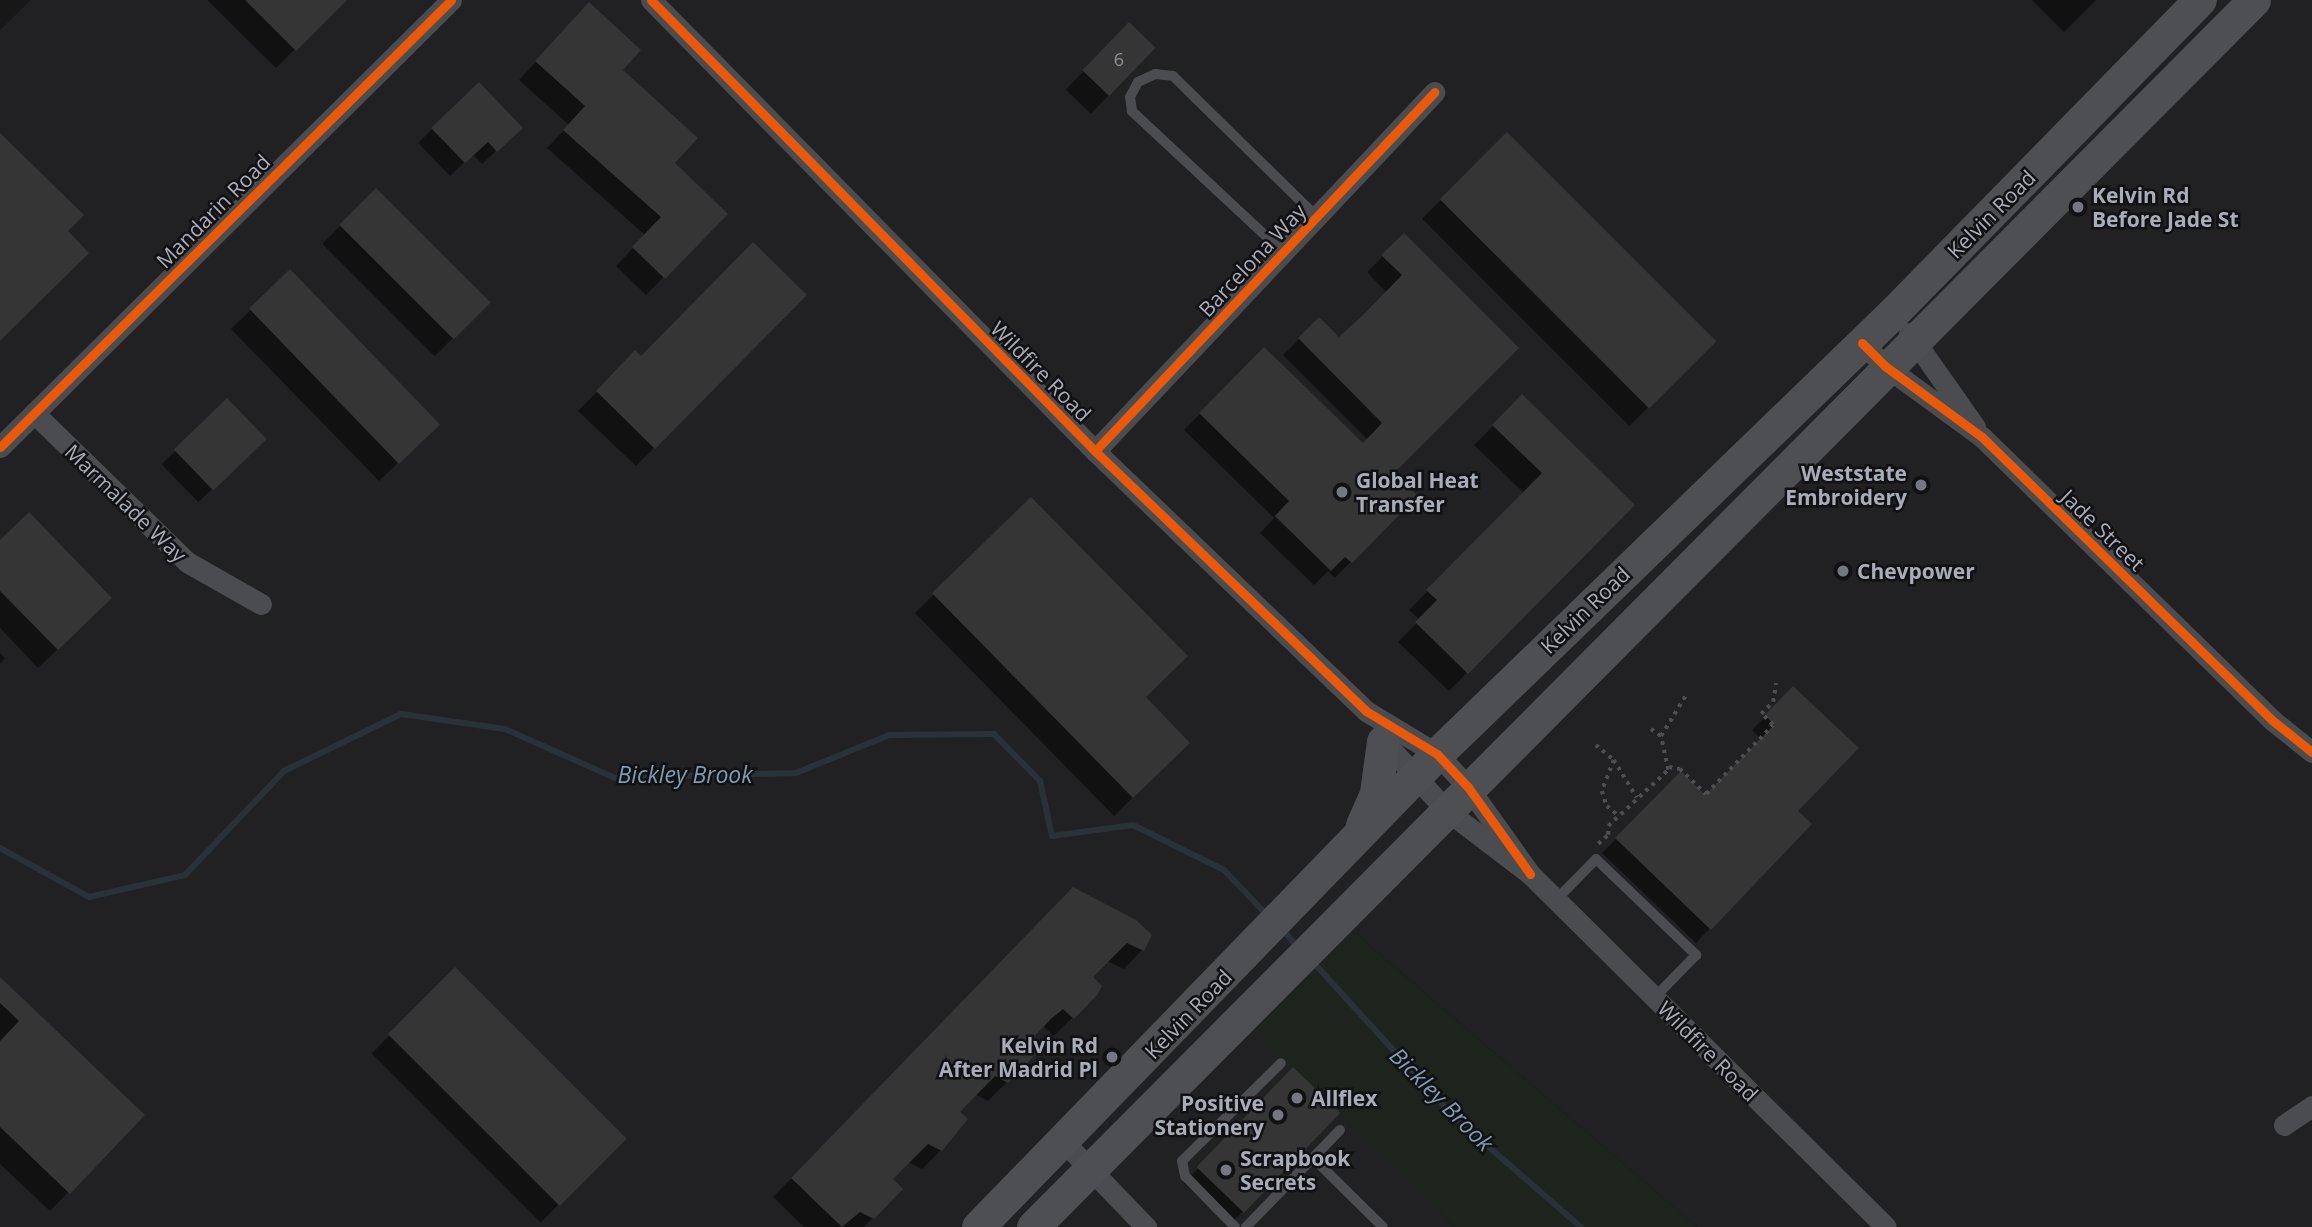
<!DOCTYPE html>
<style>
body{margin:0}
#map{position:relative;width:2312px;height:1227px;overflow:hidden;background:#171717;font-family:"Open Sans",sans-serif}
div>[style]{position:absolute}
.built>*{inset:0;background:#212123}
.green>*{inset:0;background:#1d241e}
.shadow>*{inset:0;background:#0007;transform-origin:0 0}
.stream>*{height:6px;margin:-3px;padding:0 3px;transform-origin:3px;border-radius:3px;background:#2a3239}
.building>*{inset:0;background:#353536;transform-origin:0 0}
.path>*{height:3.5px;margin-top:-1.75px;transform-origin:0;background:repeating-linear-gradient(90deg,#4d4e52 0 3.5px,transparent 0 8.5px)}
.lane>*{height:10px;margin:-5px;padding:0 5px;transform-origin:5px;border-radius:5px;background:#4b4c50}
.street>*{height:21px;margin:-10.5px;padding:0 10.5px;transform-origin:10.5px;border-radius:10.5px;background:#4b4c50}
.primary>*{height:33px;margin:-16.5px;padding:0 16.5px;transform-origin:16.5px;border-radius:16.5px;background:#4d4f52}
.cycleway>*{height:9px;margin:-4.5px;padding:0 4.5px;transform-origin:4.5px;border-radius:4.5px;background:#e8590c}
.dots>*{width:19px;height:19px;translate:-50% -50%;box-sizing:border-box;border:4px solid #111113;border-radius:50%}
span{translate:-50% -50%;white-space:nowrap;text-align:center;line-height:1.15;-webkit-text-stroke:5px #111113;paint-order:stroke}
.number-label{font-size:18px;color:#8b8f98}
.number-label span{-webkit-text-stroke-width:0}
.poi-label{font-size:21px;color:#a8adb8;font-weight:700}
.left{translate:0 -50%;text-align:left}
.right{translate:-100% -50%;text-align:right}
.street-label{font-size:21px;color:#a8adb8}
.water-label{font-size:23px;color:#7f9bb3;font-style:italic}
</style>
<div id="map">
<div class="built">
<i style="clip-path:polygon(31px 0,2312px 0,2312px 1227px,1697px 1227px,1354px 932px,1293px 1067px,1455px 1227px,0 1227px,0 30px)"></i>
</div>
<div class="green">
<i style="clip-path:polygon(1354px 932px,1697px 1227px,1455px 1227px,1251px 1028px)"></i>
</div>
<div class="shadow">
<i style="clip-path:polygon(207px 0,344px 0,276px 68px)"></i>
<i style="clip-path:polygon(2032px 0,2096px 0,2064px 32px)"></i>
<i style="clip-path:polygon(572px 22px,673px 163px,664px 277px,646px 295px,616px 266px,645px 235px,547px 148px,569px 125px,519px 80px)"></i>
<i style="left:1129px;top:24px;width:35px;height:91px;rotate:44deg"></i>
<i style="clip-path:polygon(432px 129px,506px 142px,482px 164px,473px 154px,450px 176px,418px 143px)"></i>
<i style="left:1507px;top:134px;width:293px;height:120px;rotate:45deg"></i>
<i style="left:376px;top:190px;width:159px;height:76px;rotate:45deg"></i>
<i style="clip-path:polygon(1404px 235px,1516px 348px,1391px 473px,1415px 496px,1335px 578px,1328px 571px,1314px 585px,1260px 533px,1274px 518px,1184px 430px,1264px 349px,1363px 445px,1368px 440px,1283px 355px,1319px 320px,1339px 340px,1387px 293px,1367px 272px)"></i>
<i style="clip-path:polygon(290px 272px,419px 443px,379px 481px,231px 329px)"></i>
<i style="clip-path:polygon(805px 295px,636px 466px,578px 411px,635px 353px,641px 358px)"></i>
<i style="clip-path:polygon(1522px 397px,1632px 505px,1449px 691px,1398px 642px,1420px 620px,1409px 610px,1524px 493px,1474px 445px)"></i>
<i style="left:227px;top:401px;width:53px;height:91px;rotate:46deg"></i>
<i style="clip-path:polygon(1031px 499px,1144px 698px,1188px 743px,1114px 816px,915px 613px)"></i>
<i style="clip-path:polygon(0 543px,91px 617px,38px 668px,0 628px)"></i>
<i style="clip-path:polygon(0 653px,5px 658px,0 664px)"></i>
<i style="clip-path:polygon(1794px 688px,1795px 811px,1809px 824px,1696px 943px,1602px 853px,1681px 773px,1705px 797px,1762px 740px,1752px 730px)"></i>
<i style="clip-path:polygon(1074px 890px,1150px 935px,1142px 950px,1124px 969px,1107px 961px,1091px 977px,1100px 986px,1072px 1018px,1054px 1036px,1043px 1026px,1024px 1045px,1007px 1082px,988px 1101px,975px 1094px,957px 1112px,941px 1150px,922px 1169px,908px 1162px,891px 1179px,901px 1189px,864px 1227px,804px 1227px,773px 1197px)"></i>
<i style="left:455px;top:970px;width:239px;height:118px;rotate:45deg"></i>
<i style="clip-path:polygon(0 979px,143px 1115px,50px 1211px,0 1164px)"></i>
<i style="left:1293px;top:1070px;width:62px;height:157px;rotate:44deg"></i>
</div>
<div class="stream">
<i style="left:0;top:848px;width:102px;rotate:28.8deg"></i>
<i style="left:89px;top:897px;width:98px;rotate:-12.9deg"></i>
<i style="left:185px;top:875px;width:144px;rotate:-46.4deg"></i>
<i style="left:284px;top:771px;width:130px;rotate:-26deg"></i>
<i style="left:401px;top:714px;width:105px;rotate:8.2deg"></i>
<i style="left:505px;top:729px;width:120px;rotate:24deg"></i>
<i style="left:615px;top:778px;width:181px;rotate:-1.6deg"></i>
<i style="left:796px;top:773px;width:100px;rotate:-22.2deg"></i>
<i style="left:889px;top:735px;width:105px;rotate:-0.5deg"></i>
<i style="left:994px;top:734px;width:66px;rotate:45.6deg"></i>
<i style="left:1040px;top:781px;width:56px;rotate:77.7deg"></i>
<i style="left:1052px;top:836px;width:82px;rotate:-7.7deg"></i>
<i style="left:1133px;top:825px;width:102px;rotate:26.3deg"></i>
<i style="left:1224px;top:870px;width:64px;rotate:46.3deg"></i>
<i style="left:1281px;top:928px;width:23px;rotate:49deg"></i>
<i style="left:1313px;top:962px;width:207px;rotate:47.7deg"></i>
<i style="left:1452px;top:1115px;width:171px;rotate:41deg"></i>
</div>
<div class="building">
<i style="clip-path:polygon(245px 0,347px 0,296px 51px)"></i>
<i style="clip-path:polygon(589px 2px,641px 50px,623px 70px,698px 138px,675px 163px,728px 214px,665px 279px,632px 247px,661px 217px,563px 130px,585px 106px,535px 61px)"></i>
<i style="left:1129px;top:22px;width:37px;height:67px;rotate:44deg"></i>
<i style="clip-path:polygon(479px 82px,523px 128px,497px 152px,488px 142px,465px 163px,431px 128px)"></i>
<i style="left:1507px;top:132px;width:296px;height:95px;rotate:45deg"></i>
<i style="clip-path:polygon(0 133px,84px 215px,68px 231px,89px 253px,0 341px)"></i>
<i style="left:376px;top:188px;width:162px;height:52px;rotate:45deg"></i>
<i style="clip-path:polygon(1404px 233px,1519px 348px,1394px 473px,1418px 496px,1352px 563px,1345px 557px,1331px 571px,1275px 516px,1289px 501px,1199px 413px,1264px 347px,1363px 443px,1382px 423px,1298px 338px,1319px 317px,1339px 337px,1362px 316px,1402px 275px,1381px 255px)"></i>
<i style="clip-path:polygon(753px 242px,807px 295px,655px 449px,596px 391px,635px 350px,641px 356px)"></i>
<i style="left:290px;top:269px;width:216px;height:57px;rotate:46deg"></i>
<i style="clip-path:polygon(1522px 394px,1635px 505px,1468px 674px,1415px 622px,1437px 600px,1426px 590px,1542px 473px,1492px 425px)"></i>
<i style="left:227px;top:398px;width:57px;height:74px;rotate:46deg"></i>
<i style="clip-path:polygon(1031px 497px,1188px 656px,1146px 697px,1190px 743px,1133px 798px,932px 593px)"></i>
<i style="clip-path:polygon(29px 512px,112px 598px,58px 650px,0 591px,0 540px)"></i>
<i style="clip-path:polygon(1793px 686px,1859px 748px,1798px 811px,1812px 824px,1711px 930px,1615px 838px,1681px 771px,1705px 795px,1774px 725px,1765px 715px)"></i>
<i style="clip-path:polygon(1073px 887px,1136px 920px,1152px 935px,1144px 951px,1127px 943px,1093px 977px,1102px 986px,1098px 994px,1074px 1019px,1063px 1009px,1051px 1019px,1026px 1045px,1036px 1054px,1008px 1083px,995px 1076px,960px 1112px,968px 1119px,942px 1151px,928px 1144px,893px 1179px,903px 1189px,874px 1219px,860px 1212px,842px 1227px,791px 1178px)"></i>
<i style="left:455px;top:967px;width:243px;height:95px;rotate:45deg"></i>
<i style="clip-path:polygon(0 977px,145px 1115px,70px 1194px,0 1127px,0 1041px,19px 1021px,0 1003px)"></i>
<i style="left:1293px;top:1067px;width:66px;height:139px;rotate:44deg"></i>
</div>
<div class="path">
<i style="left:1651px;top:729px;width:12px;rotate:35deg"></i>
<i style="left:1596px;top:745px;width:23px;rotate:40deg"></i>
<i style="left:1614px;top:760px;width:44px;rotate:58.8deg"></i>
<i style="left:1614px;top:760px;width:33px;rotate:111deg"></i>
<i style="left:1602px;top:791px;width:16px;rotate:72deg"></i>
<i style="left:1607px;top:806px;width:16px;rotate:40deg"></i>
<i style="left:1669px;top:767px;width:11px;rotate:10deg"></i>
<i style="left:1680px;top:769px;width:36px;rotate:44deg"></i>
<i style="left:1706px;top:794px;width:96px;rotate:-45.8deg"></i>
<i style="left:1773px;top:725px;width:16px;rotate:-137deg"></i>
<i style="left:1761px;top:714px;width:17px;rotate:-45deg"></i>
<i style="left:1773px;top:702px;width:19px;rotate:-81deg"></i>
<i style="left:1598px;top:844px;width:13px;rotate:-42deg"></i>
<i style="left:1608px;top:835px;width:9px;rotate:-90deg"></i>
<i style="left:1608px;top:826px;width:82px;rotate:-43deg"></i>
<i style="left:1668px;top:770px;width:35px;rotate:-102deg"></i>
<i style="left:1661px;top:736px;width:48px;rotate:-58.6deg"></i>
</div>
<div class="lane">
<i style="left:1283px;top:252px;width:207px;rotate:-137deg"></i>
<i style="left:1132px;top:111px;width:14px;rotate:-98deg"></i>
<i style="left:1130px;top:97px;width:17px;rotate:-62deg"></i>
<i style="left:1138px;top:82px;width:19px;rotate:-25deg"></i>
<i style="left:1155px;top:74px;width:18px;rotate:6deg"></i>
<i style="left:1173px;top:76px;width:202px;rotate:44.4deg"></i>
<i style="left:1556px;top:900px;width:57px;rotate:-45.7deg"></i>
<i style="left:1596px;top:859px;width:139px;rotate:43.8deg"></i>
<i style="left:1696px;top:955px;width:60px;rotate:134.3deg"></i>
<i style="left:1313px;top:1158px;width:98px;rotate:44.6deg"></i>
<i style="left:1235px;top:1227px;width:71px;rotate:-134.4deg"></i>
<i style="left:1185px;top:1176px;width:15px;rotate:-101deg"></i>
<i style="left:1182px;top:1161px;width:139px;rotate:-44.7deg"></i>
<i style="left:1246px;top:1227px;width:135px;rotate:-45.9deg"></i>
</div>
<div class="street">
<i style="left:651px;top:0;width:633px;rotate:45.45deg"></i>
<i style="left:1095px;top:451px;width:376px;rotate:43.8deg"></i>
<i style="left:1366px;top:711px;width:83px;rotate:31.2deg"></i>
<i style="left:1437px;top:754px;width:45px;rotate:46.8deg"></i>
<i style="left:1468px;top:787px;width:107px;rotate:54.5deg"></i>
<i style="left:1909px;top:333px;width:115px;rotate:54.9deg"></i>
<i style="left:1862px;top:343px;width:33px;rotate:45deg"></i>
<i style="left:1885px;top:366px;width:120px;rotate:36.2deg"></i>
<i style="left:1982px;top:437px;width:405px;rotate:44.3deg"></i>
<i style="left:2272px;top:720px;width:51px;rotate:38.7deg"></i>
<i style="left:34px;top:413px;width:214px;rotate:44.2deg"></i>
<i style="left:187px;top:562px;width:85px;rotate:29.6deg"></i>
<i style="left:0;top:447px;width:635px;rotate:-44.74deg"></i>
<i style="left:1095px;top:451px;width:494px;rotate:-46.6deg"></i>
<i style="left:1380px;top:737px;width:98px;rotate:47.9deg"></i>
<i style="left:1446px;top:810px;width:106px;rotate:37.3deg"></i>
<i style="left:1530px;top:874px;width:501px;rotate:44.76deg"></i>
<i style="left:2284px;top:1125px;width:34px;rotate:-34deg"></i>
<i style="left:1063px;top:1141px;width:120px;rotate:46deg"></i>
</div>
<div class="primary">
<i style="left:1362px;top:825px;width:35px;rotate:-66deg"></i>
<i style="left:1376px;top:793px;width:52px;rotate:-82.3deg"></i>
<i style="left:978px;top:1227px;width:659px;rotate:-45.86deg"></i>
<i style="left:1437px;top:754px;width:633px;rotate:-44.04deg"></i>
<i style="left:1892px;top:314px;width:440px;rotate:-45.6deg"></i>
<i style="left:1033px;top:1227px;width:1731px;rotate:-45.14deg"></i>
</div>
<div class="cycleway">
<i style="left:651px;top:0;width:633px;rotate:45.45deg"></i>
<i style="left:1095px;top:451px;width:376px;rotate:43.8deg"></i>
<i style="left:1366px;top:711px;width:83px;rotate:31.2deg"></i>
<i style="left:1437px;top:754px;width:45px;rotate:46.8deg"></i>
<i style="left:1468px;top:787px;width:107px;rotate:54.5deg"></i>
<i style="left:1862px;top:343px;width:33px;rotate:45deg"></i>
<i style="left:1885px;top:366px;width:120px;rotate:36.2deg"></i>
<i style="left:1982px;top:437px;width:405px;rotate:44.3deg"></i>
<i style="left:2272px;top:720px;width:51px;rotate:38.7deg"></i>
<i style="left:0;top:447px;width:635px;rotate:-44.74deg"></i>
<i style="left:1095px;top:451px;width:494px;rotate:-46.6deg"></i>
</div>
<div class="dots">
<i style="left:2078px;top:207px;background:#757880"></i>
<i style="left:1921px;top:485px;background:#757880"></i>
<i style="left:1342px;top:492px;background:#757880"></i>
<i style="left:1843px;top:571px;background:#757880"></i>
<i style="left:1112px;top:1057px;background:#757880"></i>
<i style="left:1297px;top:1098px;background:#757880"></i>
<i style="left:1278px;top:1115px;background:#757880"></i>
<i style="left:1226px;top:1170px;background:#757880"></i>
</div>
<div class="number-label">
<span style="left:1119px;top:59px">6</span>
</div>
<div class="poi-label">
<span class="left" style="left:2092px;top:207px">Kelvin Rd<br>Before Jade St</span>
<span class="right" style="left:1907px;top:485px">Weststate<br>Embroidery</span>
<span class="left" style="left:1356px;top:492px">Global Heat<br>Transfer</span>
<span class="left" style="left:1857px;top:571px">Chevpower</span>
<span class="right" style="left:1098px;top:1057px">Kelvin Rd<br>After Madrid Pl</span>
<span class="left" style="left:1311px;top:1098px">Allflex</span>
<span class="right" style="left:1264px;top:1115px">Positive<br>Stationery</span>
<span class="left" style="left:1240px;top:1170px">Scrapbook<br>Secrets</span>
</div>
<div class="street-label">
<span style="left:213px;top:211px;rotate:-45deg">Mandarin Road</span>
<span style="left:1991px;top:214px;rotate:-45deg">Kelvin Road</span>
<span style="left:1252px;top:260px;rotate:-47deg">Barcelona Way</span>
<span style="left:1041px;top:371px;rotate:45deg">Wildfire Road</span>
<span style="left:126px;top:503px;rotate:44deg">Marmalade Way</span>
<span style="left:2103px;top:530px;rotate:44deg">Jade Street</span>
<span style="left:1585px;top:610px;rotate:-44deg">Kelvin Road</span>
<span style="left:1188px;top:1014px;rotate:-46deg">Kelvin Road</span>
<span style="left:1708px;top:1051px;rotate:45deg">Wildfire Road</span>
</div>
<div class="water-label">
<span style="left:685px;top:774px">Bickley Brook</span>
<span style="left:1442px;top:1099px;rotate:45deg">Bickley Brook</span>
</div>
</div>
